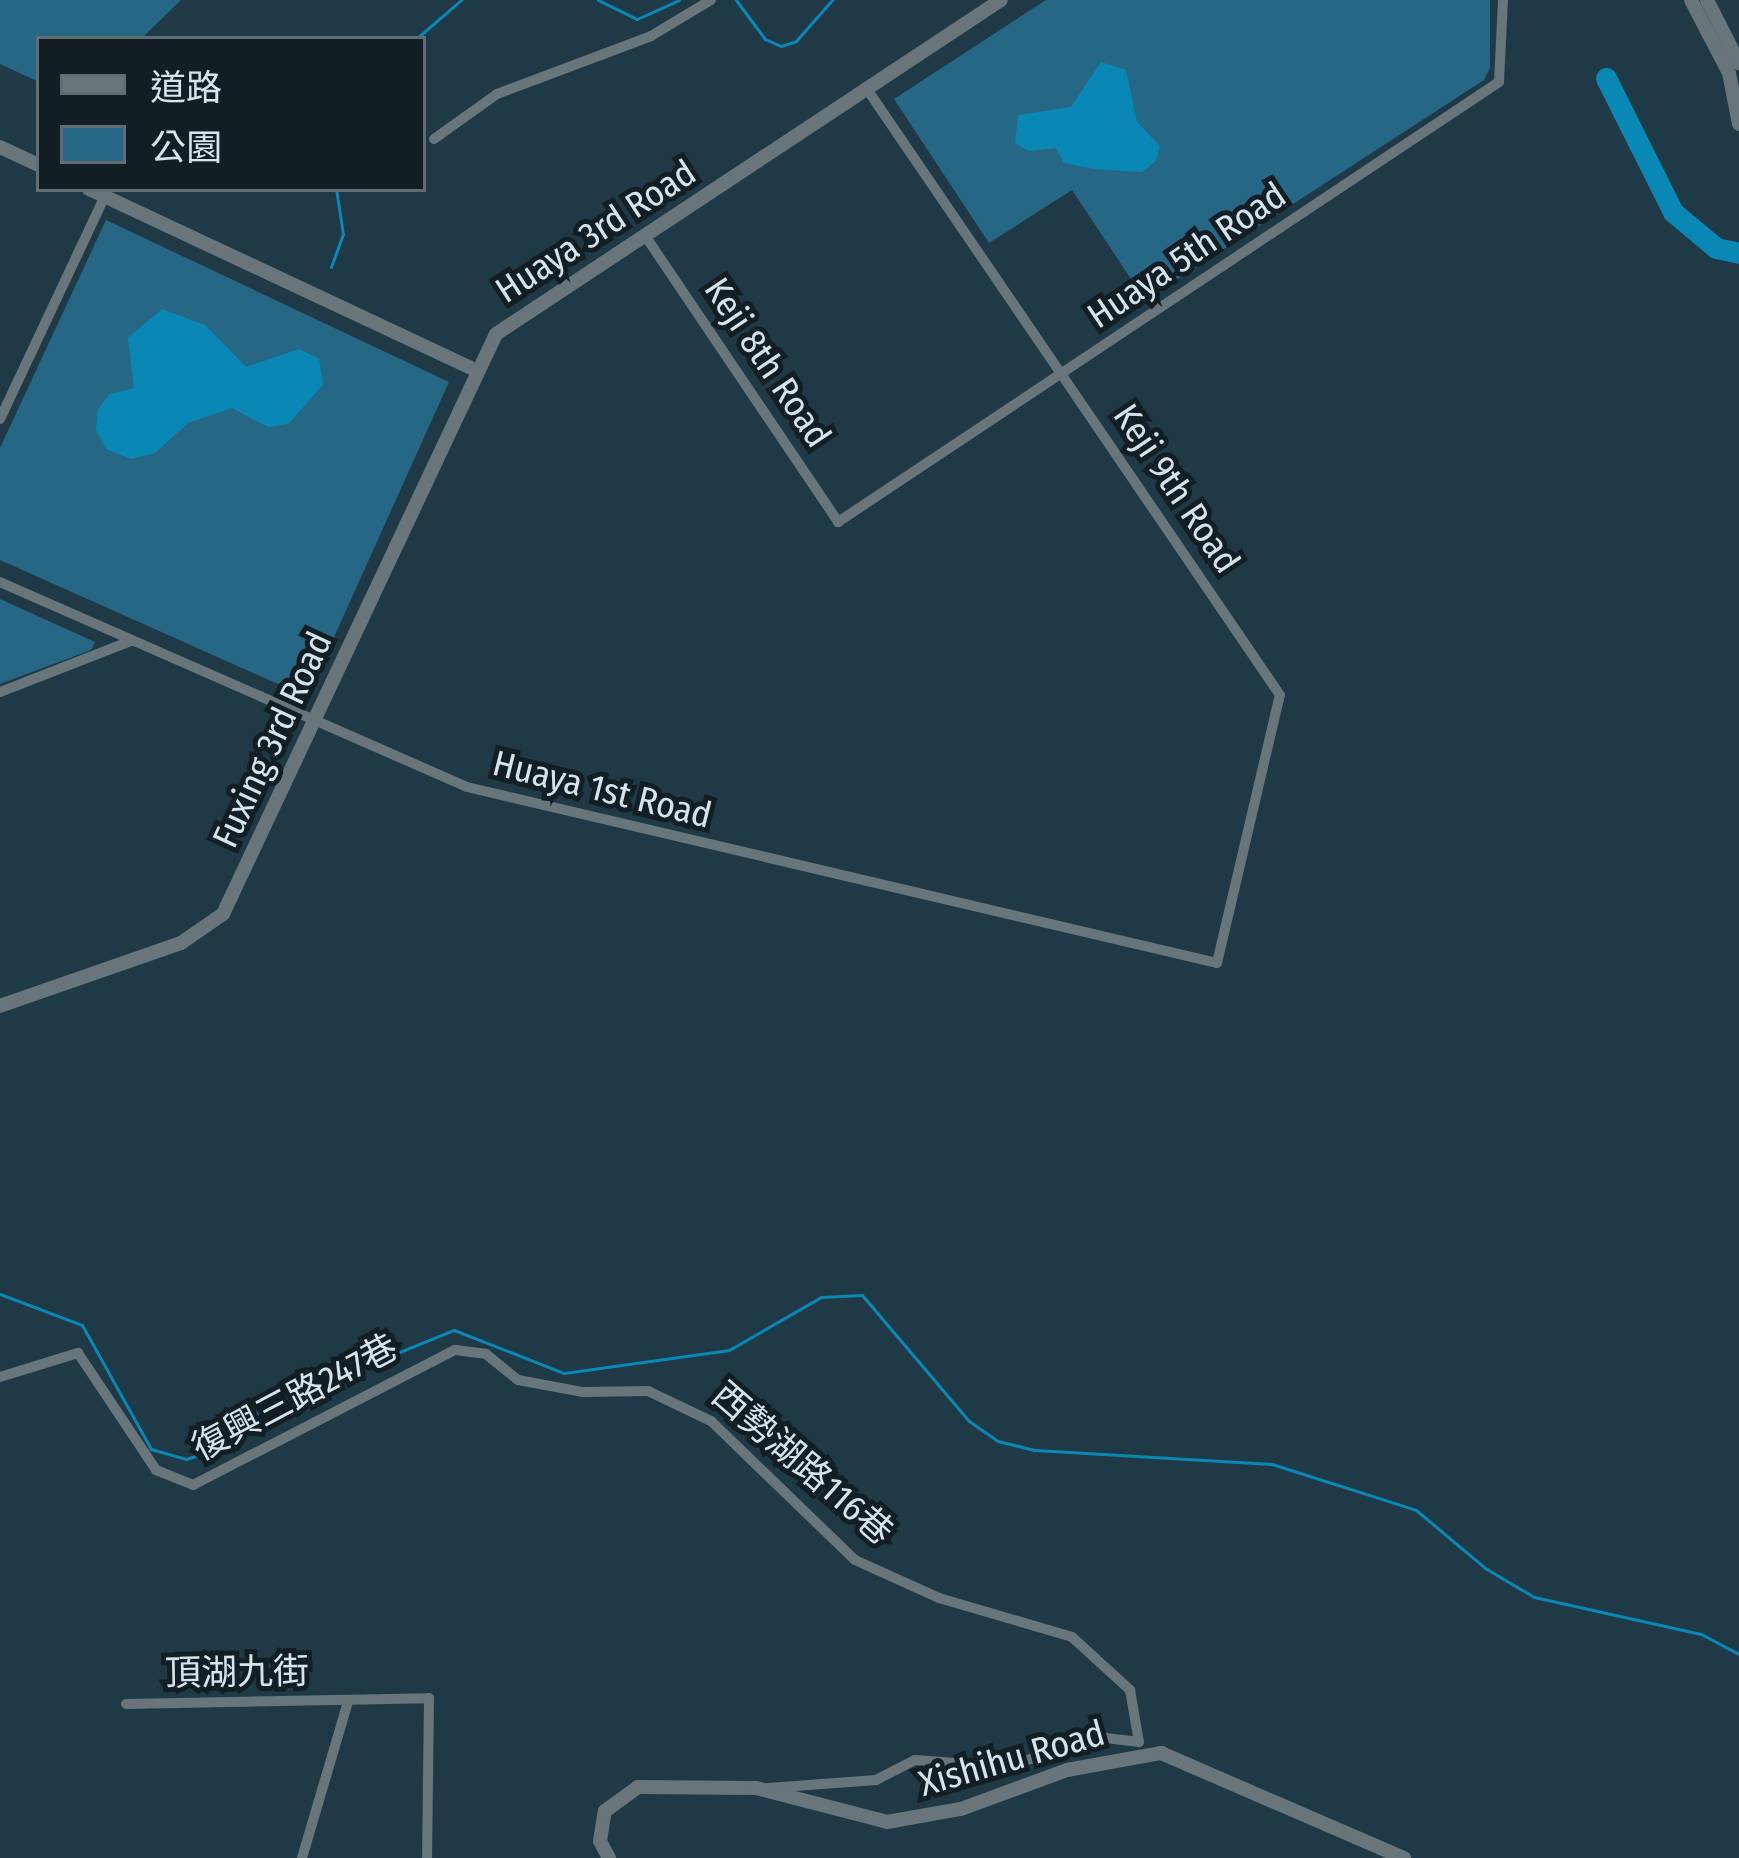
<!DOCTYPE html>
<meta charset="utf-8">
<style>
body{margin:0}
#map{position:relative;width:1739px;height:1858px;overflow:hidden;background:#1f3946;font-family:"Fira Sans Condensed","Noto Sans TC",sans-serif}
div>[style]{position:absolute}
.green>*{inset:0;background:#266785}
.water>*{inset:0;background:#0a88b5}
.stream>*{height:3px;margin:-1.5px;padding:0 1.5px;transform-origin:1.5px;border-radius:1.5px;background:#0a88b5}
.river>*{height:21px;margin:-10.5px;padding:0 10.5px;transform-origin:10.5px;border-radius:10.5px;background:#0a88b5}
.minor>*{height:10px;margin:-5px;padding:0 5px;transform-origin:5px;border-radius:5px;background:#68757b}
.tertiary>*{height:14px;margin:-7px;padding:0 7px;transform-origin:7px;border-radius:7px;background:#68757b}
span{translate:-50% -50%;white-space:nowrap;text-align:center;line-height:1.15;-webkit-text-stroke:10px #131e24;paint-order:stroke}
.street-label{font-size:36px;color:#d5e4ed}
.legend{position:absolute;left:36px;top:36px;width:390px;height:156px;box-sizing:border-box;background:#131e24;border:3px solid #616d74;margin:0;padding:15px 21px;list-style:none;font-size:36px;color:#d5e4ed}
.legend li{display:flex;align-items:center;gap:24px;height:60px}
.legend b{width:60px;border:3px solid #616d74}
</style>
<div id="map">
<div class="green">
<i style="clip-path:polygon(0 0,181px 0,141px 39px,39px 39px,39px 82px,0 64px)"></i>
<i style="clip-path:polygon(1046px 0,1490px 0,1490px 68px,1484px 80px,1145px 300px,1072px 190px,989px 243px,894px 99px)"></i>
<i style="clip-path:polygon(106px 220px,449px 382px,307px 697px,0 560px,0 448px)"></i>
<i style="clip-path:polygon(0 599px,95px 642px,91px 650px,0 684px)"></i>
</div>
<div class="water">
<i style="clip-path:polygon(1101px 62px,1126px 70px,1137px 122px,1160px 146px,1156px 161px,1142px 172px,1094px 169px,1064px 163px,1056px 148px,1029px 151px,1015px 143px,1018px 115px,1071px 107px)"></i>
<i style="clip-path:polygon(162px 309px,205px 325px,246px 367px,299px 349px,319px 359px,323px 385px,288px 424px,268px 427px,232px 408px,188px 423px,155px 453px,131px 459px,106px 449px,96px 430px,98px 409px,110px 394px,134px 388px,128px 338px)"></i>
</div>
<div class="stream">
<i style="left:598px;top:0;width:43px;rotate:26deg"></i>
<i style="left:637px;top:19px;width:46px;rotate:-24.3deg"></i>
<i style="left:736px;top:0;width:49px;rotate:53.4deg"></i>
<i style="left:765px;top:39px;width:17px;rotate:24deg"></i>
<i style="left:781px;top:46px;width:16px;rotate:-18deg"></i>
<i style="left:796px;top:41px;width:55px;rotate:-48.7deg"></i>
<i style="left:416px;top:39px;width:60px;rotate:-40.9deg"></i>
<i style="left:331px;top:267px;width:35px;rotate:-70deg"></i>
<i style="left:343px;top:234px;width:46px;rotate:-98.8deg"></i>
<i style="left:0;top:1294px;width:88px;rotate:20.7deg"></i>
<i style="left:82px;top:1325px;width:142px;rotate:60.9deg"></i>
<i style="left:151px;top:1449px;width:36px;rotate:16deg"></i>
<i style="left:186px;top:1459px;width:36px;rotate:-18deg"></i>
<i style="left:220px;top:1448px;width:60px;rotate:-43deg"></i>
<i style="left:264px;top:1407px;width:205px;rotate:-22.1deg"></i>
<i style="left:454px;top:1330px;width:118px;rotate:21.4deg"></i>
<i style="left:564px;top:1373px;width:167px;rotate:-7.9deg"></i>
<i style="left:729px;top:1350px;width:106px;rotate:-29.9deg"></i>
<i style="left:821px;top:1297px;width:41px;rotate:-2.8deg"></i>
<i style="left:862px;top:1295px;width:165px;rotate:49.7deg"></i>
<i style="left:969px;top:1421px;width:35px;rotate:35deg"></i>
<i style="left:998px;top:1441px;width:38px;rotate:14deg"></i>
<i style="left:1035px;top:1450px;width:237px;rotate:3.4deg"></i>
<i style="left:1272px;top:1464px;width:151px;rotate:17.7deg"></i>
<i style="left:1416px;top:1510px;width:90px;rotate:40deg"></i>
<i style="left:1485px;top:1568px;width:57px;rotate:30.6deg"></i>
<i style="left:1534px;top:1597px;width:171px;rotate:12.5deg"></i>
<i style="left:1701px;top:1634px;width:43px;rotate:27.8deg"></i>
</div>
<div class="river">
<i style="left:1606px;top:78px;width:150px;rotate:63.4deg"></i>
<i style="left:1673px;top:212px;width:56px;rotate:39.9deg"></i>
<i style="left:1716px;top:248px;width:24px;rotate:12deg"></i>
</div>
<div class="minor">
<i style="left:434px;top:139px;width:77px;rotate:-35.5deg"></i>
<i style="left:497px;top:94px;width:165px;rotate:-20.6deg"></i>
<i style="left:651px;top:36px;width:70px;rotate:-31deg"></i>
<i style="left:646px;top:237px;width:344px;rotate:56deg"></i>
<i style="left:838px;top:522px;width:794px;rotate:-33.65deg"></i>
<i style="left:1499px;top:82px;width:82px;rotate:-87.2deg"></i>
<i style="left:0;top:419px;width:246px;rotate:-64.8deg"></i>
<i style="left:0;top:582px;width:510px;rotate:23.7deg"></i>
<i style="left:467px;top:787px;width:770px;rotate:13.21deg"></i>
<i style="left:1217px;top:963px;width:275px;rotate:-76.8deg"></i>
<i style="left:1280px;top:695px;width:733px;rotate:-124.28deg"></i>
<i style="left:0;top:692px;width:141px;rotate:-21.3deg"></i>
<i style="left:0;top:1377px;width:82px;rotate:-17.1deg"></i>
<i style="left:78px;top:1353px;width:141px;rotate:56.3deg"></i>
<i style="left:156px;top:1470px;width:40px;rotate:22deg"></i>
<i style="left:193px;top:1485px;width:295px;rotate:-27.3deg"></i>
<i style="left:455px;top:1350px;width:31px;rotate:7deg"></i>
<i style="left:486px;top:1354px;width:41px;rotate:39.1deg"></i>
<i style="left:518px;top:1380px;width:65px;rotate:10.6deg"></i>
<i style="left:582px;top:1392px;width:66px;rotate:-0.9deg"></i>
<i style="left:648px;top:1391px;width:70px;rotate:25.5deg"></i>
<i style="left:711px;top:1421px;width:200px;rotate:44deg"></i>
<i style="left:855px;top:1560px;width:92px;rotate:24.3deg"></i>
<i style="left:939px;top:1598px;width:139px;rotate:16.3deg"></i>
<i style="left:1072px;top:1637px;width:79px;rotate:42.4deg"></i>
<i style="left:1130px;top:1690px;width:53px;rotate:80.2deg"></i>
<i style="left:1139px;top:1742px;width:50px;rotate:-173.2deg"></i>
<i style="left:1089px;top:1736px;width:85px;rotate:158.6deg"></i>
<i style="left:1010px;top:1767px;width:95px;rotate:-175.8deg"></i>
<i style="left:915px;top:1760px;width:44px;rotate:152.9deg"></i>
<i style="left:876px;top:1780px;width:108px;rotate:175.8deg"></i>
<i style="left:126px;top:1704px;width:303px;rotate:-1.1deg"></i>
<i style="left:429px;top:1698px;width:160px;rotate:90.7deg"></i>
<i style="left:302px;top:1858px;width:163px;rotate:-73.6deg"></i>
</div>
<div class="tertiary">
<i style="left:1691px;top:0;width:82px;rotate:62.5deg"></i>
<i style="left:1729px;top:73px;width:52px;rotate:78.9deg"></i>
<i style="left:1707px;top:0;width:71px;rotate:63.1deg"></i>
<i style="left:0;top:147px;width:43px;rotate:24.8deg"></i>
<i style="left:89px;top:189px;width:429px;rotate:25.1deg"></i>
<i style="left:0;top:1006px;width:192px;rotate:-19.2deg"></i>
<i style="left:181px;top:943px;width:51px;rotate:-34.6deg"></i>
<i style="left:223px;top:914px;width:641px;rotate:-64.79deg"></i>
<i style="left:496px;top:334px;width:605px;rotate:-33.48deg"></i>
<i style="left:609px;top:1858px;width:19px;rotate:-118deg"></i>
<i style="left:600px;top:1841px;width:30px;rotate:-81deg"></i>
<i style="left:605px;top:1811px;width:41px;rotate:-36deg"></i>
<i style="left:638px;top:1787px;width:118px;rotate:0.5deg"></i>
<i style="left:756px;top:1788px;width:135px;rotate:14.5deg"></i>
<i style="left:887px;top:1822px;width:75px;rotate:-10deg"></i>
<i style="left:961px;top:1809px;width:113px;rotate:-20.2deg"></i>
<i style="left:1067px;top:1770px;width:96px;rotate:-10.3deg"></i>
<i style="left:1161px;top:1753px;width:265px;rotate:23.4deg"></i>
</div>
<div class="street-label">
<span style="left:596px;top:232px;rotate:-33deg">Huaya 3rd Road</span>
<span style="left:1187px;top:256px;rotate:-34deg">Huaya 5th Road</span>
<span style="left:767px;top:363px;rotate:56deg">Keji 8th Road</span>
<span style="left:1176px;top:489px;rotate:56deg">Keji 9th Road</span>
<span style="left:273px;top:740px;rotate:-65deg">Fuxing 3rd Road</span>
<span style="left:602px;top:790px;rotate:14deg">Huaya 1st Road</span>
<span style="left:295px;top:1398px;rotate:-28deg">復興三路247巷</span>
<span style="left:802px;top:1464px;rotate:41deg">西勢湖路116巷</span>
<span style="left:237px;top:1673px;rotate:-1deg">頂湖九街</span>
<span style="left:1012px;top:1759px;rotate:-16deg">Xishihu Road</span>
</div>
<ul class="legend">
<li><b style="height:15px;background:#68757b"></b>道路</li>
<li><b style="height:33px;background:#266785"></b>公園</li>
</ul>
</div>
